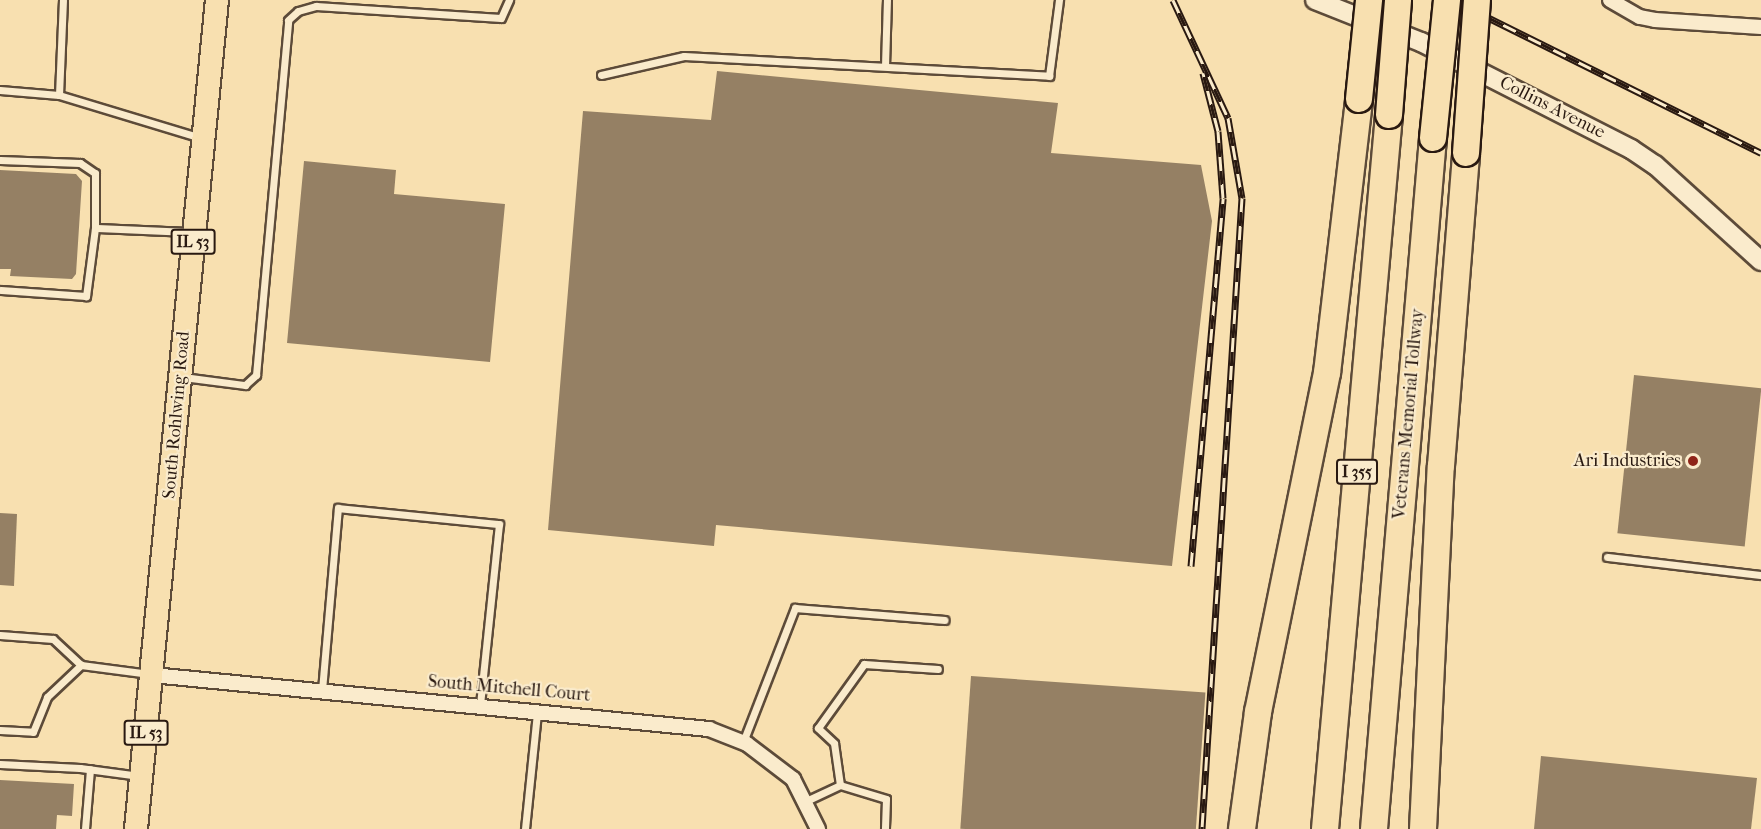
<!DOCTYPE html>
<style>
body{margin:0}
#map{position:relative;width:1761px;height:829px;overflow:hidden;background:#f8e0b0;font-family:"IM FELL French Canon",serif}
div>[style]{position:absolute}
.building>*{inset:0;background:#958064;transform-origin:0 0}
.roads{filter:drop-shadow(2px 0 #5d4b39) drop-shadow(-2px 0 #5d4b39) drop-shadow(0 2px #5d4b39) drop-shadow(0 -2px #5d4b39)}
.service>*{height:7px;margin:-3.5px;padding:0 3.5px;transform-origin:3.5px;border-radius:3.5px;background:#faebcc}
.minor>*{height:14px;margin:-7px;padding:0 7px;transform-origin:7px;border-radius:7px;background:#faebcc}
.tertiary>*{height:18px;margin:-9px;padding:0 9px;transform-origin:9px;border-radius:9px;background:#faebcc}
.primary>*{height:22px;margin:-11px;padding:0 11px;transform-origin:11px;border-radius:11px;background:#f8e0b0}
.motorway>*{height:26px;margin:-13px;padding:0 13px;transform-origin:13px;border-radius:13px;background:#f8e0b0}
.rail>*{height:7px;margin-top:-3.5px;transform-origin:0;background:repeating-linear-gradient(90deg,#faebcc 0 14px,#291911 0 28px);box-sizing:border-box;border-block:2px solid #291911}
.bridges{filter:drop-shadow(2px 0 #291911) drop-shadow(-2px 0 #291911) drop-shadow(0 2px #291911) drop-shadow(0 -2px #291911)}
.motorway-bridge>*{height:26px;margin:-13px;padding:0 13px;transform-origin:13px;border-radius:13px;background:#f8e0b0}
.dots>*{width:16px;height:16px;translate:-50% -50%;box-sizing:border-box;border:3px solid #faebcc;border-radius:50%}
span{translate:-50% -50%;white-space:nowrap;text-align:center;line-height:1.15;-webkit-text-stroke:4.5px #faebcc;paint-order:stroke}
.shield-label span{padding:2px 4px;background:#faebcc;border:2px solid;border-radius:4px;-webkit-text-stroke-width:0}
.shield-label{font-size:16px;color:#291911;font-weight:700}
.street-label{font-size:18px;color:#291911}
.poi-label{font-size:18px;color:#291911}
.right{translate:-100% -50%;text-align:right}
</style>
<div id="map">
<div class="building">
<i style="clip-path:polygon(717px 71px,1058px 103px,1051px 153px,1201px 165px,1212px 221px,1172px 566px,716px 525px,714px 546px,548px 530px,583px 111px,711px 120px)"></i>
<i style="clip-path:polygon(304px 161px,396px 170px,394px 194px,505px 204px,490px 362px,287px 343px)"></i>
<i style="clip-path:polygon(0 170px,76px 174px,82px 181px,76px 274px,72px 279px,10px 276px,11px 269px,0 269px)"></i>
<i style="left:1634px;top:375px;width:128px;height:159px;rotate:6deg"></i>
<i style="clip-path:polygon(0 513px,17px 514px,14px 586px,0 585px)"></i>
<i style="left:971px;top:676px;width:235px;height:153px;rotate:4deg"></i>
<i style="clip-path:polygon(1541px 756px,1757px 778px,1751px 829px,1534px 829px)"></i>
<i style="clip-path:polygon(0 780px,74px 784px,72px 816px,57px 815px,56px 829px,0 829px)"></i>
</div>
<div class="roads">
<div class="service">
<i style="left:885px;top:66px;width:66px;rotate:-88.3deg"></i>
<i style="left:601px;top:75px;width:85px;rotate:-12.9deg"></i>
<i style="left:684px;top:56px;width:366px;rotate:3.1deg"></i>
<i style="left:1049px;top:76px;width:77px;rotate:-82.5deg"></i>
<i style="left:0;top:90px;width:59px;rotate:4.8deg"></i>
<i style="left:59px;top:95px;width:148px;rotate:16.8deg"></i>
<i style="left:59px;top:95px;width:95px;rotate:-87.6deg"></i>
<i style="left:0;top:160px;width:80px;rotate:2.1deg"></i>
<i style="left:80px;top:163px;width:18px;rotate:34deg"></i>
<i style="left:95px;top:173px;width:55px;rotate:90deg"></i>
<i style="left:95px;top:228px;width:69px;rotate:97.5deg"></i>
<i style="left:86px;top:296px;width:86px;rotate:-176deg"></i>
<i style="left:95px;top:228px;width:96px;rotate:2.4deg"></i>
<i style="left:183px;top:377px;width:63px;rotate:7.4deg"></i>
<i style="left:245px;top:385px;width:15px;rotate:-42deg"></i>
<i style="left:256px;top:375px;width:356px;rotate:-84.8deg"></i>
<i style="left:288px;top:20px;width:13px;rotate:-42deg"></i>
<i style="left:298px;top:11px;width:19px;rotate:-16deg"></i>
<i style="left:316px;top:6px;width:185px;rotate:3.7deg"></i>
<i style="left:501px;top:18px;width:20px;rotate:-66deg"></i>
<i style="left:1607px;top:557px;width:155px;rotate:6.7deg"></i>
<i style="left:0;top:635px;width:53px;rotate:4.3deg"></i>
<i style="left:53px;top:639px;width:38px;rotate:43deg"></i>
<i style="left:81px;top:665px;width:69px;rotate:7.5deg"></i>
<i style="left:322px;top:690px;width:183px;rotate:-85deg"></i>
<i style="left:338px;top:508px;width:162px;rotate:5.7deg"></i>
<i style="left:499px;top:524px;width:181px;rotate:96deg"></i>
<i style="left:0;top:730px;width:33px;rotate:3deg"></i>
<i style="left:33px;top:732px;width:38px;rotate:-68deg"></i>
<i style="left:47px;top:697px;width:47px;rotate:-43.3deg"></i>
<i style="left:743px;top:742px;width:144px;rotate:-68.8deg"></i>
<i style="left:795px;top:608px;width:150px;rotate:4.6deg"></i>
<i style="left:0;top:764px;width:80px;rotate:2.9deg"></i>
<i style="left:80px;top:768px;width:60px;rotate:7.7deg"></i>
<i style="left:840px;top:785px;width:48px;rotate:16.9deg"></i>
<i style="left:886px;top:799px;width:30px;rotate:92deg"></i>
<i style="left:806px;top:801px;width:38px;rotate:-25deg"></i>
<i style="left:840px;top:785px;width:42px;rotate:-98.1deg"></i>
<i style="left:834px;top:743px;width:22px;rotate:-137deg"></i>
<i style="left:818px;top:728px;width:79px;rotate:-54.3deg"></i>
<i style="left:864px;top:664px;width:74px;rotate:3.9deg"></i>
<i style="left:85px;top:829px;width:60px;rotate:-85.2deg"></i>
<i style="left:525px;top:829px;width:118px;rotate:-84.1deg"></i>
</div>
<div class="minor">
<i style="left:1610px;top:0;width:34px;rotate:30deg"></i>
<i style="left:1640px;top:17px;width:15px;rotate:11deg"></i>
<i style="left:1655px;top:20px;width:106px;rotate:3.8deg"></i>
<i style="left:152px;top:675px;width:560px;rotate:5.54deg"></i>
<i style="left:709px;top:729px;width:41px;rotate:21.5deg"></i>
<i style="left:747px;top:744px;width:58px;rotate:37.3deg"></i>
<i style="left:793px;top:779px;width:56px;rotate:63.4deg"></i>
</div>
<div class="tertiary">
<i style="left:1315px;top:0;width:114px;rotate:21.6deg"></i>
<i style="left:1421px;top:42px;width:236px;rotate:27deg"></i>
<i style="left:1631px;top:149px;width:29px;rotate:34deg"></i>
<i style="left:1655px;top:165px;width:143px;rotate:42.2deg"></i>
</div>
<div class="primary">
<i style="left:136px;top:829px;width:833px;rotate:-84.42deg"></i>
</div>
<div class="motorway">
<i style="left:1242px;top:829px;width:118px;rotate:-82.2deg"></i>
<i style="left:1258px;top:712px;width:346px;rotate:-78.5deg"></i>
<i style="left:1327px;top:373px;width:276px;rotate:-83.3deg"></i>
<i style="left:1325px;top:829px;width:717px;rotate:-84.88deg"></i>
<i style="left:1374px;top:829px;width:694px;rotate:-85.12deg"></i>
<i style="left:1423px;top:829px;width:363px;rotate:-87.2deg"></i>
<i style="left:1441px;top:466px;width:314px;rotate:-85.4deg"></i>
</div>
</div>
<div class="rail">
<i style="left:1173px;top:0;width:130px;rotate:65deg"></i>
<i style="left:1228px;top:118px;width:81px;rotate:80.1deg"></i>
<i style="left:1242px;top:198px;width:632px;rotate:93.63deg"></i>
<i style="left:1453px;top:0;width:344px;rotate:26.4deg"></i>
<i style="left:1191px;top:566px;width:369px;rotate:-85deg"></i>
<i style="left:1223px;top:198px;width:67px;rotate:-94.3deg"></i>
<i style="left:1218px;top:131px;width:60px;rotate:-104.5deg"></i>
</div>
<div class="bridges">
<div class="motorway-bridge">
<i style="left:1359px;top:99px;width:100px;rotate:-84.2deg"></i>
<i style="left:1389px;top:115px;width:115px;rotate:-85.5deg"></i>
<i style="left:1433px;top:138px;width:139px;rotate:-84.2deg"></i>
<i style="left:1466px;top:153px;width:153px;rotate:-85.9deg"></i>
</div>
</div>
<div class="dots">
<i style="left:1693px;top:461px;background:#8f2418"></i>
</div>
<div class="shield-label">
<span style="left:193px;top:242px">IL 53</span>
<span style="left:1357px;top:472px">I 355</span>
<span style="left:146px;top:733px">IL 53</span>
</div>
<div class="street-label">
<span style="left:1552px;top:108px;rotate:27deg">Collins Avenue</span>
<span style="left:1409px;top:414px;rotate:-85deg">Veterans Memorial Tollway</span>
<span style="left:177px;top:415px;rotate:-85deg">South Rohlwing Road</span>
<span style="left:509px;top:689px;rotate:5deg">South Mitchell Court</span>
</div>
<div class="poi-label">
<span class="right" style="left:1681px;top:461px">Ari Industries</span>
</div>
</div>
